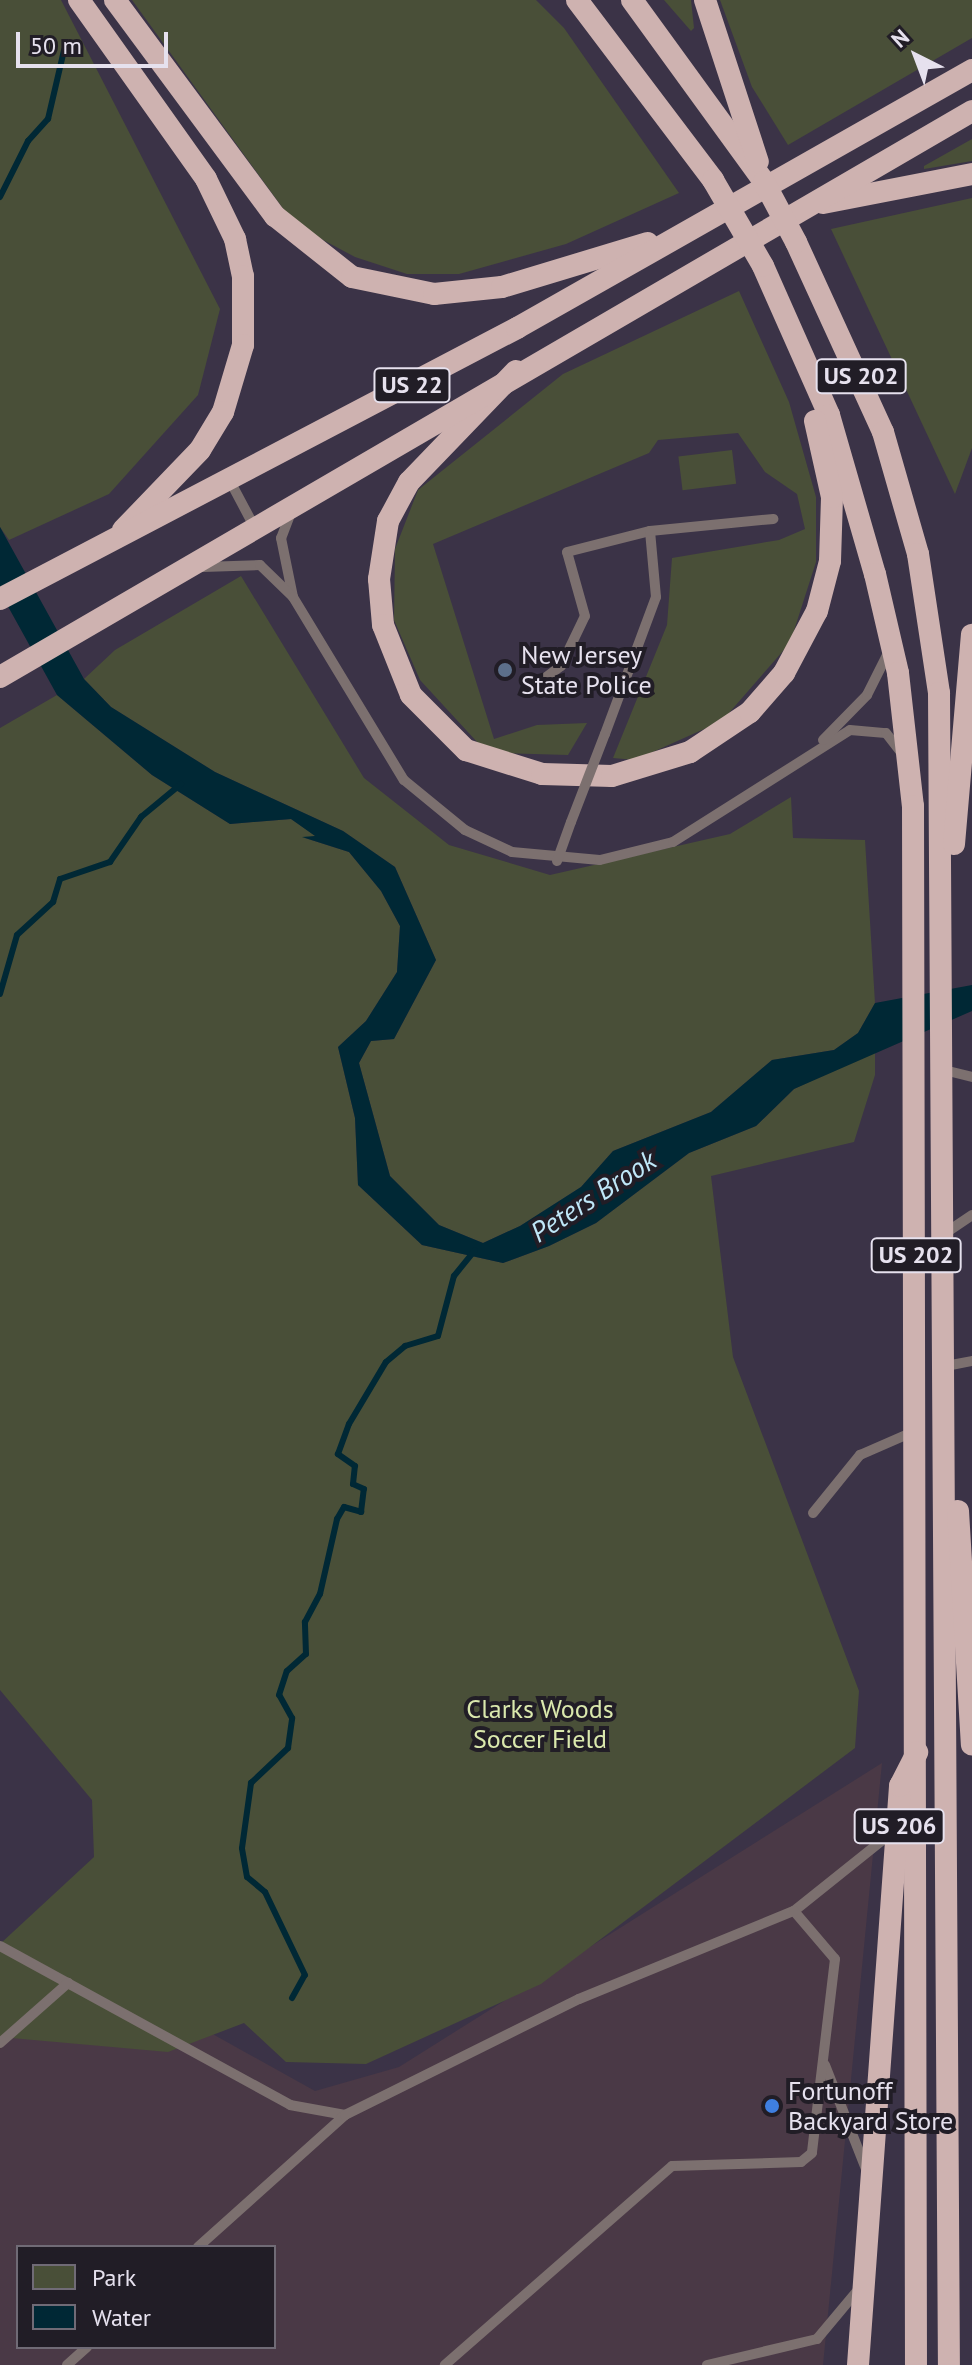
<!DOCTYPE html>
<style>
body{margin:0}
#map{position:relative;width:972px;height:2365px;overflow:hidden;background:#3b3347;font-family:"PT Sans",sans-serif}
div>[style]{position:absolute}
.commercial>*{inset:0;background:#4a3946}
.green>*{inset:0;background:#494f38;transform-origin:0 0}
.water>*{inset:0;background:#002835}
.stream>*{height:6px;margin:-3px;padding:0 3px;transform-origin:3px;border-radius:3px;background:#002835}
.service>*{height:10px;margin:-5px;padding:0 5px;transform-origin:5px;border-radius:5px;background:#7c706f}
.trunk>*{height:22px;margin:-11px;padding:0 11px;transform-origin:11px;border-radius:11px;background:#ceb2b0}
.service-bridge>*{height:10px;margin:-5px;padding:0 5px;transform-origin:5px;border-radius:5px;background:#7c706f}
.trunk-bridge>*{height:22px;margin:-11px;padding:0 11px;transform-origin:11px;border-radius:11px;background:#ceb2b0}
.dots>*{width:22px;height:22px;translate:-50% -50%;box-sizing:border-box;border:4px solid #211d26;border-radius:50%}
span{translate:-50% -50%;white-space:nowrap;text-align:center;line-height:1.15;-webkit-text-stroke:8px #211d26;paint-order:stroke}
.shield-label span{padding:2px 6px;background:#211d26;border:2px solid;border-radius:6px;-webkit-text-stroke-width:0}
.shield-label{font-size:24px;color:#e6e1ee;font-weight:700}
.poi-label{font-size:26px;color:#e6e1ee}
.left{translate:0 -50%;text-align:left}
.park-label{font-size:26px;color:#dae8ad}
.water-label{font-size:28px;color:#bfe7f8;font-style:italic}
.legend{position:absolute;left:16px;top:2245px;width:260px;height:104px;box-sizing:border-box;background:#211d26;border:2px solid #706b76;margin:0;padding:10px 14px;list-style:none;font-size:24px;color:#e6e1ee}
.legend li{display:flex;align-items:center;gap:16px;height:40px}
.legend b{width:40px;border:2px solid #706b76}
.north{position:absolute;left:876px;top:16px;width:80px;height:80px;-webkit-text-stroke:6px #211d26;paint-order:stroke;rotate:318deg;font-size:22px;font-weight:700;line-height:32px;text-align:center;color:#e6e1ee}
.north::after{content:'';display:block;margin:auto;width:28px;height:36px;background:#e6e1ee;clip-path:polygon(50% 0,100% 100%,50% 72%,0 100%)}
.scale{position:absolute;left:16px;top:32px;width:152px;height:36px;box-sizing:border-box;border:4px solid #e6e1ee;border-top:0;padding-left:10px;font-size:24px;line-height:28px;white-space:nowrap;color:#e6e1ee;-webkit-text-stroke:6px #211d26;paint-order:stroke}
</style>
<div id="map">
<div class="commercial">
<i style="clip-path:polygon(evenodd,882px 1763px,823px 2365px,0 2365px,0 2021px,76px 1958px,315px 2091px,399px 2067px,882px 1763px,18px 2247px,274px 2247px,274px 2347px,18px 2347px,18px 2247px)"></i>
</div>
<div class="green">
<i style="clip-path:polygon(0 0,61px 0,220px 309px,198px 395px,109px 494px,9px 540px,0 527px)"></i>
<i style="clip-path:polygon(132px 0,536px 0,564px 28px,679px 193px,566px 244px,459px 274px,407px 274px,355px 257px,295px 225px)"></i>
<i style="clip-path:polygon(664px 0,691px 0,694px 28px,691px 31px)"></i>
<i style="clip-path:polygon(720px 0,972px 0,972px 38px,788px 145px,752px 87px)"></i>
<i style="clip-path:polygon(972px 139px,972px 161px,924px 169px,924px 166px)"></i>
<i style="clip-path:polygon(972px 198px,972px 448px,955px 494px,831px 229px)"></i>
<i style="clip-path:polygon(739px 291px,789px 402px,816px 497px,816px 562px,790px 643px,722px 721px,635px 760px,613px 758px,667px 625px,672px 558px,779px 540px,805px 529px,797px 494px,765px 472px,738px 433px,658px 440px,649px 453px,433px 544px,494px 739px,537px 725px,587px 723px,568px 755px,502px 753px,478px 743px,420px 680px,394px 620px,395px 549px,418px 490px,563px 374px)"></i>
<i style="left:732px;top:450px;width:34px;height:54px;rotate:83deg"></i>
<i style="clip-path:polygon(241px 576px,364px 778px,449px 845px,550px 875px,730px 834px,791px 797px,793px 838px,865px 840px,875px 1003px,858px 1033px,834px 1050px,772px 1060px,711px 1112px,613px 1151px,581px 1187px,520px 1226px,483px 1243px,439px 1225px,390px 1176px,359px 1063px,371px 1041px,394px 1039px,436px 960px,395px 867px,343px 831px,215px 772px,111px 707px,84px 679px,115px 650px)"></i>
<i style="clip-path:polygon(57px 695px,152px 775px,230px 824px,291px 819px,316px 836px,305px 838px,349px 852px,381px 891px,400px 926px,397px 972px,366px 1021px,338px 1047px,355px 1118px,358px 1185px,422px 1245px,503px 1263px,549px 1246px,596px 1223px,689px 1153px,756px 1126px,794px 1089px,875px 1050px,875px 1075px,854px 1142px,711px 1176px,733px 1357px,859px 1691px,855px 1748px,541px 1984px,366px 2064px,286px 2062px,244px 2023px,168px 2052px,0 2037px,0 1944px,94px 1857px,92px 1800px,0 1690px,0 728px)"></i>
</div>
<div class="water">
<i style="clip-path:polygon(0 527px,84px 679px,111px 707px,215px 772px,343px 831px,395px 867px,436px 960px,394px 1039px,371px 1041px,359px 1063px,390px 1176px,439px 1225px,483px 1243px,520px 1226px,581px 1187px,613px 1151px,711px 1112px,772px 1060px,834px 1050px,858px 1033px,875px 1003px,972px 985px,972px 1011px,794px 1089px,756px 1126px,689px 1153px,596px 1223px,549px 1246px,503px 1263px,422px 1245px,358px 1185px,355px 1118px,338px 1047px,366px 1021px,397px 972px,400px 926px,381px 891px,349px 852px,302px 837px,315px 836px,291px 819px,230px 824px,152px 775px,57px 695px,0 592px)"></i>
</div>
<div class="stream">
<i style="left:0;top:197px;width:63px;rotate:-63.4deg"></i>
<i style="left:28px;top:141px;width:30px;rotate:-48deg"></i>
<i style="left:48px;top:119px;width:71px;rotate:-76.9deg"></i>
<i style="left:0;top:994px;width:61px;rotate:-73.9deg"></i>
<i style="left:17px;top:935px;width:49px;rotate:-42.5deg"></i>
<i style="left:53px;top:902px;width:24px;rotate:-73deg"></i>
<i style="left:60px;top:879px;width:53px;rotate:-18.8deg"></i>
<i style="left:110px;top:862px;width:55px;rotate:-55.4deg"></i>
<i style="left:141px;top:817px;width:52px;rotate:-39.5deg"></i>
<i style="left:292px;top:1998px;width:26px;rotate:-61deg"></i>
<i style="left:305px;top:1975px;width:92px;rotate:-115.7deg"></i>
<i style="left:265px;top:1892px;width:23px;rotate:-140deg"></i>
<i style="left:247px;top:1877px;width:29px;rotate:-100deg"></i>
<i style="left:242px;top:1848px;width:66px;rotate:-82.1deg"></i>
<i style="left:251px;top:1783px;width:51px;rotate:-43.4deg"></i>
<i style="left:288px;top:1748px;width:30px;rotate:-82deg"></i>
<i style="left:292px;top:1718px;width:26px;rotate:-119deg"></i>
<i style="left:279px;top:1695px;width:25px;rotate:-72deg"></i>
<i style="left:287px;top:1671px;width:25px;rotate:-42deg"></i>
<i style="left:306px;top:1654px;width:32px;rotate:-92deg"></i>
<i style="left:305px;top:1622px;width:32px;rotate:-62deg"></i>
<i style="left:320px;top:1594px;width:77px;rotate:-77.2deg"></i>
<i style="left:337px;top:1519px;width:14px;rotate:-60deg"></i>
<i style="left:344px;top:1507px;width:18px;rotate:16deg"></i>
<i style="left:361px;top:1512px;width:23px;rotate:-83deg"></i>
<i style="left:364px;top:1489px;width:12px;rotate:-156deg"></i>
<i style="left:353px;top:1484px;width:18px;rotate:-84deg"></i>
<i style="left:355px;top:1466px;width:21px;rotate:-145deg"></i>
<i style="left:338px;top:1454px;width:32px;rotate:-70deg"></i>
<i style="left:349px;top:1424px;width:72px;rotate:-59.2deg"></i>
<i style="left:386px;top:1362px;width:25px;rotate:-40deg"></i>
<i style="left:405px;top:1346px;width:34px;rotate:-17deg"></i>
<i style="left:438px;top:1336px;width:62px;rotate:-75.1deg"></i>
<i style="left:454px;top:1276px;width:33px;rotate:-51deg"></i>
</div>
<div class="service">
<i style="left:230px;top:481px;width:53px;rotate:62deg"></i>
<i style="left:290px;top:515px;width:25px;rotate:111deg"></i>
<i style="left:281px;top:538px;width:60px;rotate:78.5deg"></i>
<i style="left:203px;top:567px;width:57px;rotate:-2deg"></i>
<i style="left:260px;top:565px;width:46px;rotate:44.1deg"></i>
<i style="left:293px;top:597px;width:214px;rotate:58.8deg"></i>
<i style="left:404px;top:780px;width:79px;rotate:39.3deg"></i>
<i style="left:465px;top:830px;width:52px;rotate:25.1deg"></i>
<i style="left:512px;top:852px;width:88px;rotate:5.2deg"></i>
<i style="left:600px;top:860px;width:75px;rotate:-13.9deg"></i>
<i style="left:673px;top:842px;width:209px;rotate:-32.3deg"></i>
<i style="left:850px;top:730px;width:36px;rotate:5deg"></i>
<i style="left:886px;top:733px;width:24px;rotate:52deg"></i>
<i style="left:545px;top:678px;width:20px;rotate:-37deg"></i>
<i style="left:561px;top:666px;width:55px;rotate:-64.4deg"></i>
<i style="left:585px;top:616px;width:66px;rotate:-105.7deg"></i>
<i style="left:567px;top:552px;width:86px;rotate:-14.2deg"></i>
<i style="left:605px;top:734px;width:146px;rotate:-69.6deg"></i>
<i style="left:656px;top:597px;width:66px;rotate:-95.2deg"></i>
<i style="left:650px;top:531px;width:124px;rotate:-5.6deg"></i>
<i style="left:823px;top:740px;width:63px;rotate:-45.6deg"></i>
<i style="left:867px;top:695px;width:49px;rotate:-63.4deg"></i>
<i style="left:557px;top:861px;width:41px;rotate:-70.3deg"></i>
<i style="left:944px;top:1070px;width:29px;rotate:14deg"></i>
<i style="left:944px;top:1234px;width:34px;rotate:-34deg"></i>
<i style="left:946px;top:1366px;width:26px;rotate:-11deg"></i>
<i style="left:813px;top:1513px;width:75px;rotate:-51deg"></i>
<i style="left:860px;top:1455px;width:60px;rotate:-23.6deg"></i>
<i style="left:794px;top:1911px;width:129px;rotate:-38.7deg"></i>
<i style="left:0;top:1946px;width:331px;rotate:28.7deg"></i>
<i style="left:290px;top:2105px;width:56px;rotate:10.3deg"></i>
<i style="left:0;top:2043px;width:91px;rotate:-41.4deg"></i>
<i style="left:825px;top:2065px;width:112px;rotate:68.5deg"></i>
<i style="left:198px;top:2247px;width:198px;rotate:-41.9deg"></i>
<i style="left:345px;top:2115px;width:261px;rotate:-26.4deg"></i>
<i style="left:579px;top:1999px;width:232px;rotate:-22.3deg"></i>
<i style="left:794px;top:1911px;width:63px;rotate:49.5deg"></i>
<i style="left:835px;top:1959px;width:195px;rotate:96.8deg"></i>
<i style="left:812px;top:2153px;width:14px;rotate:141deg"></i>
<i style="left:801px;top:2162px;width:129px;rotate:178.2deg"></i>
<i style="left:672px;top:2166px;width:302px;rotate:138.8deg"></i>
<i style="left:67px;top:2365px;width:27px;rotate:-42deg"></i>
<i style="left:707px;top:2365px;width:113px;rotate:-13.3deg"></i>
<i style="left:817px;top:2339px;width:64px;rotate:-50.1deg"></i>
</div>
<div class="trunk">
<i style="left:79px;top:0;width:219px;rotate:54.6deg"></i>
<i style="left:206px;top:179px;width:67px;rotate:64.2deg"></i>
<i style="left:235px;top:239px;width:38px;rotate:78deg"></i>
<i style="left:243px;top:276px;width:69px;rotate:90deg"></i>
<i style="left:243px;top:345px;width:70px;rotate:106.6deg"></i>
<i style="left:223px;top:412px;width:44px;rotate:121.2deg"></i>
<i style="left:200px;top:450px;width:111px;rotate:133.9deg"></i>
<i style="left:115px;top:0;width:269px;rotate:53.5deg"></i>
<i style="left:275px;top:216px;width:98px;rotate:38.4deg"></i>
<i style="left:352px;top:277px;width:84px;rotate:11.7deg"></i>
<i style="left:434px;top:294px;width:68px;rotate:-5.9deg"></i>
<i style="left:502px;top:287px;width:152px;rotate:-16.8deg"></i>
<i style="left:577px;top:0;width:226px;rotate:52.9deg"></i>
<i style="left:632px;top:0;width:225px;rotate:54deg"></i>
<i style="left:705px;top:0;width:170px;rotate:71.9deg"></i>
<i style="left:823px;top:203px;width:152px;rotate:-11deg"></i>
<i style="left:796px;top:242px;width:209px;rotate:65.4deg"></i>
<i style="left:883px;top:432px;width:127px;rotate:74deg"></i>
<i style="left:918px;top:554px;width:141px;rotate:81.4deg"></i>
<i style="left:939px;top:693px;width:1672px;rotate:89.66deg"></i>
<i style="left:763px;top:266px;width:163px;rotate:66.1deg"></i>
<i style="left:829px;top:415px;width:166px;rotate:73.9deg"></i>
<i style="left:875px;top:574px;width:102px;rotate:76.9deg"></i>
<i style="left:898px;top:673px;width:134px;rotate:83.6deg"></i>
<i style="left:913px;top:806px;width:1559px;rotate:89.89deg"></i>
<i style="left:516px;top:371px;width:154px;rotate:133.9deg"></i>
<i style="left:409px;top:482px;width:44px;rotate:118.3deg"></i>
<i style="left:388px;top:521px;width:59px;rotate:98.8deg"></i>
<i style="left:379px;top:579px;width:46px;rotate:85deg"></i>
<i style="left:383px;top:625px;width:75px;rotate:68.2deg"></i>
<i style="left:411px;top:695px;width:78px;rotate:45deg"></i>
<i style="left:466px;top:750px;width:80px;rotate:17.5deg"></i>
<i style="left:542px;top:774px;width:70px;rotate:1.6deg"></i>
<i style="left:612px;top:776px;width:82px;rotate:-17.1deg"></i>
<i style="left:690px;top:752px;width:72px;rotate:-33.7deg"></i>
<i style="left:750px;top:712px;width:52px;rotate:-48.9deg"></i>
<i style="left:784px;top:673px;width:70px;rotate:-62deg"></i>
<i style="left:817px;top:611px;width:52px;rotate:-75.4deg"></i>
<i style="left:830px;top:561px;width:64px;rotate:-88.2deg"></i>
<i style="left:832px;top:497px;width:78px;rotate:-102.6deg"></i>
<i style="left:0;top:599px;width:584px;rotate:-27.66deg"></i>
<i style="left:517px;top:328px;width:523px;rotate:-29.55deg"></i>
<i style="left:0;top:677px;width:1125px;rotate:-30.21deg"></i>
<i style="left:954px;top:844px;width:210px;rotate:-85.1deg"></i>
<i style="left:958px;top:1511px;width:234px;rotate:86.6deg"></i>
<i style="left:858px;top:2365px;width:581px;rotate:-85.85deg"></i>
<i style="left:900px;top:1786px;width:38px;rotate:-63deg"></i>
</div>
<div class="service-bridge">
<i style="left:571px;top:822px;width:94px;rotate:-68.9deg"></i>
</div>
<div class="trunk-bridge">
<i style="left:713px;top:180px;width:99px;rotate:59.8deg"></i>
<i style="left:764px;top:182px;width:68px;rotate:61.9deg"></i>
</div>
<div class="dots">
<i style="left:505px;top:670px;background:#5c6f8a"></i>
<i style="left:772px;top:2106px;background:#3f7fe0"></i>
</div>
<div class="shield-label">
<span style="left:861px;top:376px">US 202</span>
<span style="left:412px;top:385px">US 22</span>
<span style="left:916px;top:1255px">US 202</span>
<span style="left:899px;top:1826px">US 206</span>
</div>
<div class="poi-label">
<span class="left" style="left:521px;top:670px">New Jersey<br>State Police</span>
<span class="left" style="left:788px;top:2106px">Fortunoff<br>Backyard Store</span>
</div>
<div class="park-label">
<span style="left:540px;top:1724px">Clarks Woods<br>Soccer Field</span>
</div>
<div class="water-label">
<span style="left:593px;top:1196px;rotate:-33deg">Peters Brook</span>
</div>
<ul class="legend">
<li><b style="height:22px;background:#494f38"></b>Park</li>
<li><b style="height:22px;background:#002835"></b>Water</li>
</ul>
<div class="north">N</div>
<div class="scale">50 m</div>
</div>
